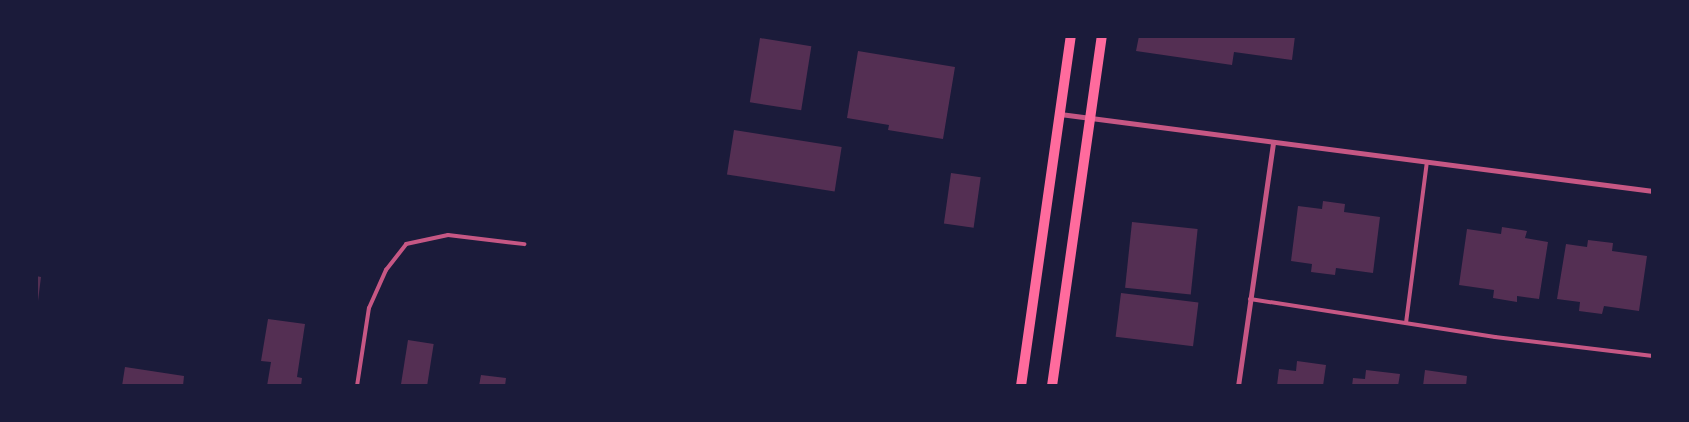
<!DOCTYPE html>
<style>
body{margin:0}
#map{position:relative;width:1689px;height:422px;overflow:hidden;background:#1b1b3a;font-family:"Varela Round",sans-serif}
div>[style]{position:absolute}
.building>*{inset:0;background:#542f53;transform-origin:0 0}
.service>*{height:4px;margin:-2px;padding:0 2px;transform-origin:2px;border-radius:2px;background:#c65784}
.minor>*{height:5px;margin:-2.5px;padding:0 2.5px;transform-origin:2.5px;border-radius:2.5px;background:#c65784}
.secondary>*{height:10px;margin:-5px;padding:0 5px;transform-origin:5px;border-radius:5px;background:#ff6b9d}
span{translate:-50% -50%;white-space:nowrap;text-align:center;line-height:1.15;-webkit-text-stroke:4px #1b1b3a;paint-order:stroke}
.frame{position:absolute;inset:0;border:38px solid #1b1b3a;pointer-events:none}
</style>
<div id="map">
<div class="building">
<i style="clip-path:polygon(1139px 36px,1295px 36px,1292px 60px,1234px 52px,1232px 65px,1136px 51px)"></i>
<i style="left:760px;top:38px;width:52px;height:65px;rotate:9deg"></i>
<i style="clip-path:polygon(858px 51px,955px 67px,943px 139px,888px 130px,889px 125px,847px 118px)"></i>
<i style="left:734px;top:130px;width:109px;height:45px;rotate:9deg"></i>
<i style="left:951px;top:173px;width:30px;height:51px;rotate:8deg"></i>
<i style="clip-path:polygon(1323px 201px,1345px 204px,1344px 212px,1380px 217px,1373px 273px,1336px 268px,1335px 275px,1311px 272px,1312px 264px,1291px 261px,1298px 206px,1322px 209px)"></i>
<i style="left:1132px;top:222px;width:66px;height:66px;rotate:6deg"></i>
<i style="clip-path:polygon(1502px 227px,1527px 231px,1525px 238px,1548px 242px,1539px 299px,1517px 296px,1517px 302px,1493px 298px,1494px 290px,1459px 285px,1467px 229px,1501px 234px)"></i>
<i style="clip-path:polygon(1588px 240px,1613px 243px,1612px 251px,1647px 256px,1639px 311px,1604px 306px,1602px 314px,1579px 311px,1580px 302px,1557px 299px,1566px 244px,1587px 247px)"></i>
<i style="clip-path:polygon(36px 276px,41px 277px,37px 309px,36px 309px)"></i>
<i style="left:1121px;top:293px;width:78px;height:44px;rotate:7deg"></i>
<i style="clip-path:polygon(268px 319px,305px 324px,297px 377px,302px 378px,301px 386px,267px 386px,271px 362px,261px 361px)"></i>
<i style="left:408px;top:340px;width:26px;height:46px;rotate:9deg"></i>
<i style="clip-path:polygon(1297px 361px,1326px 365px,1323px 386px,1277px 386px,1279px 369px,1296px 371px)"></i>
<i style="clip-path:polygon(125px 367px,184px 376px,183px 386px,122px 386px)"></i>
<i style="clip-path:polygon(1366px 370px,1400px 374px,1398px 386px,1352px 386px,1353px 378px,1365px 379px)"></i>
<i style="clip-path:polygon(1425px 370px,1467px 376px,1466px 386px,1423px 386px)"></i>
<i style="clip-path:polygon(481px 375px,506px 378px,505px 386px,479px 386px)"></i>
</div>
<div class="service">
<i style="left:1250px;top:299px;width:248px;rotate:8.8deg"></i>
<i style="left:1495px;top:337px;width:159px;rotate:6.9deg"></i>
<i style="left:1406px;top:323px;width:162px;rotate:-82.6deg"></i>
<i style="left:357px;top:386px;width:79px;rotate:-81.3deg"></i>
<i style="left:369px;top:308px;width:42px;rotate:-65.9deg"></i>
<i style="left:386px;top:270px;width:33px;rotate:-52deg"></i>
<i style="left:406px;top:244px;width:43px;rotate:-12.1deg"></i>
<i style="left:448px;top:235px;width:77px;rotate:6.8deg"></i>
</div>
<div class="minor">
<i style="left:1060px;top:114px;width:598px;rotate:7.4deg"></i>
<i style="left:1238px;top:386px;width:246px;rotate:-81.8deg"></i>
</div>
<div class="secondary">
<i style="left:1021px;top:386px;width:354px;rotate:-81.9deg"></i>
<i style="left:1052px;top:386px;width:354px;rotate:-81.9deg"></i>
</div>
<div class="frame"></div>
</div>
